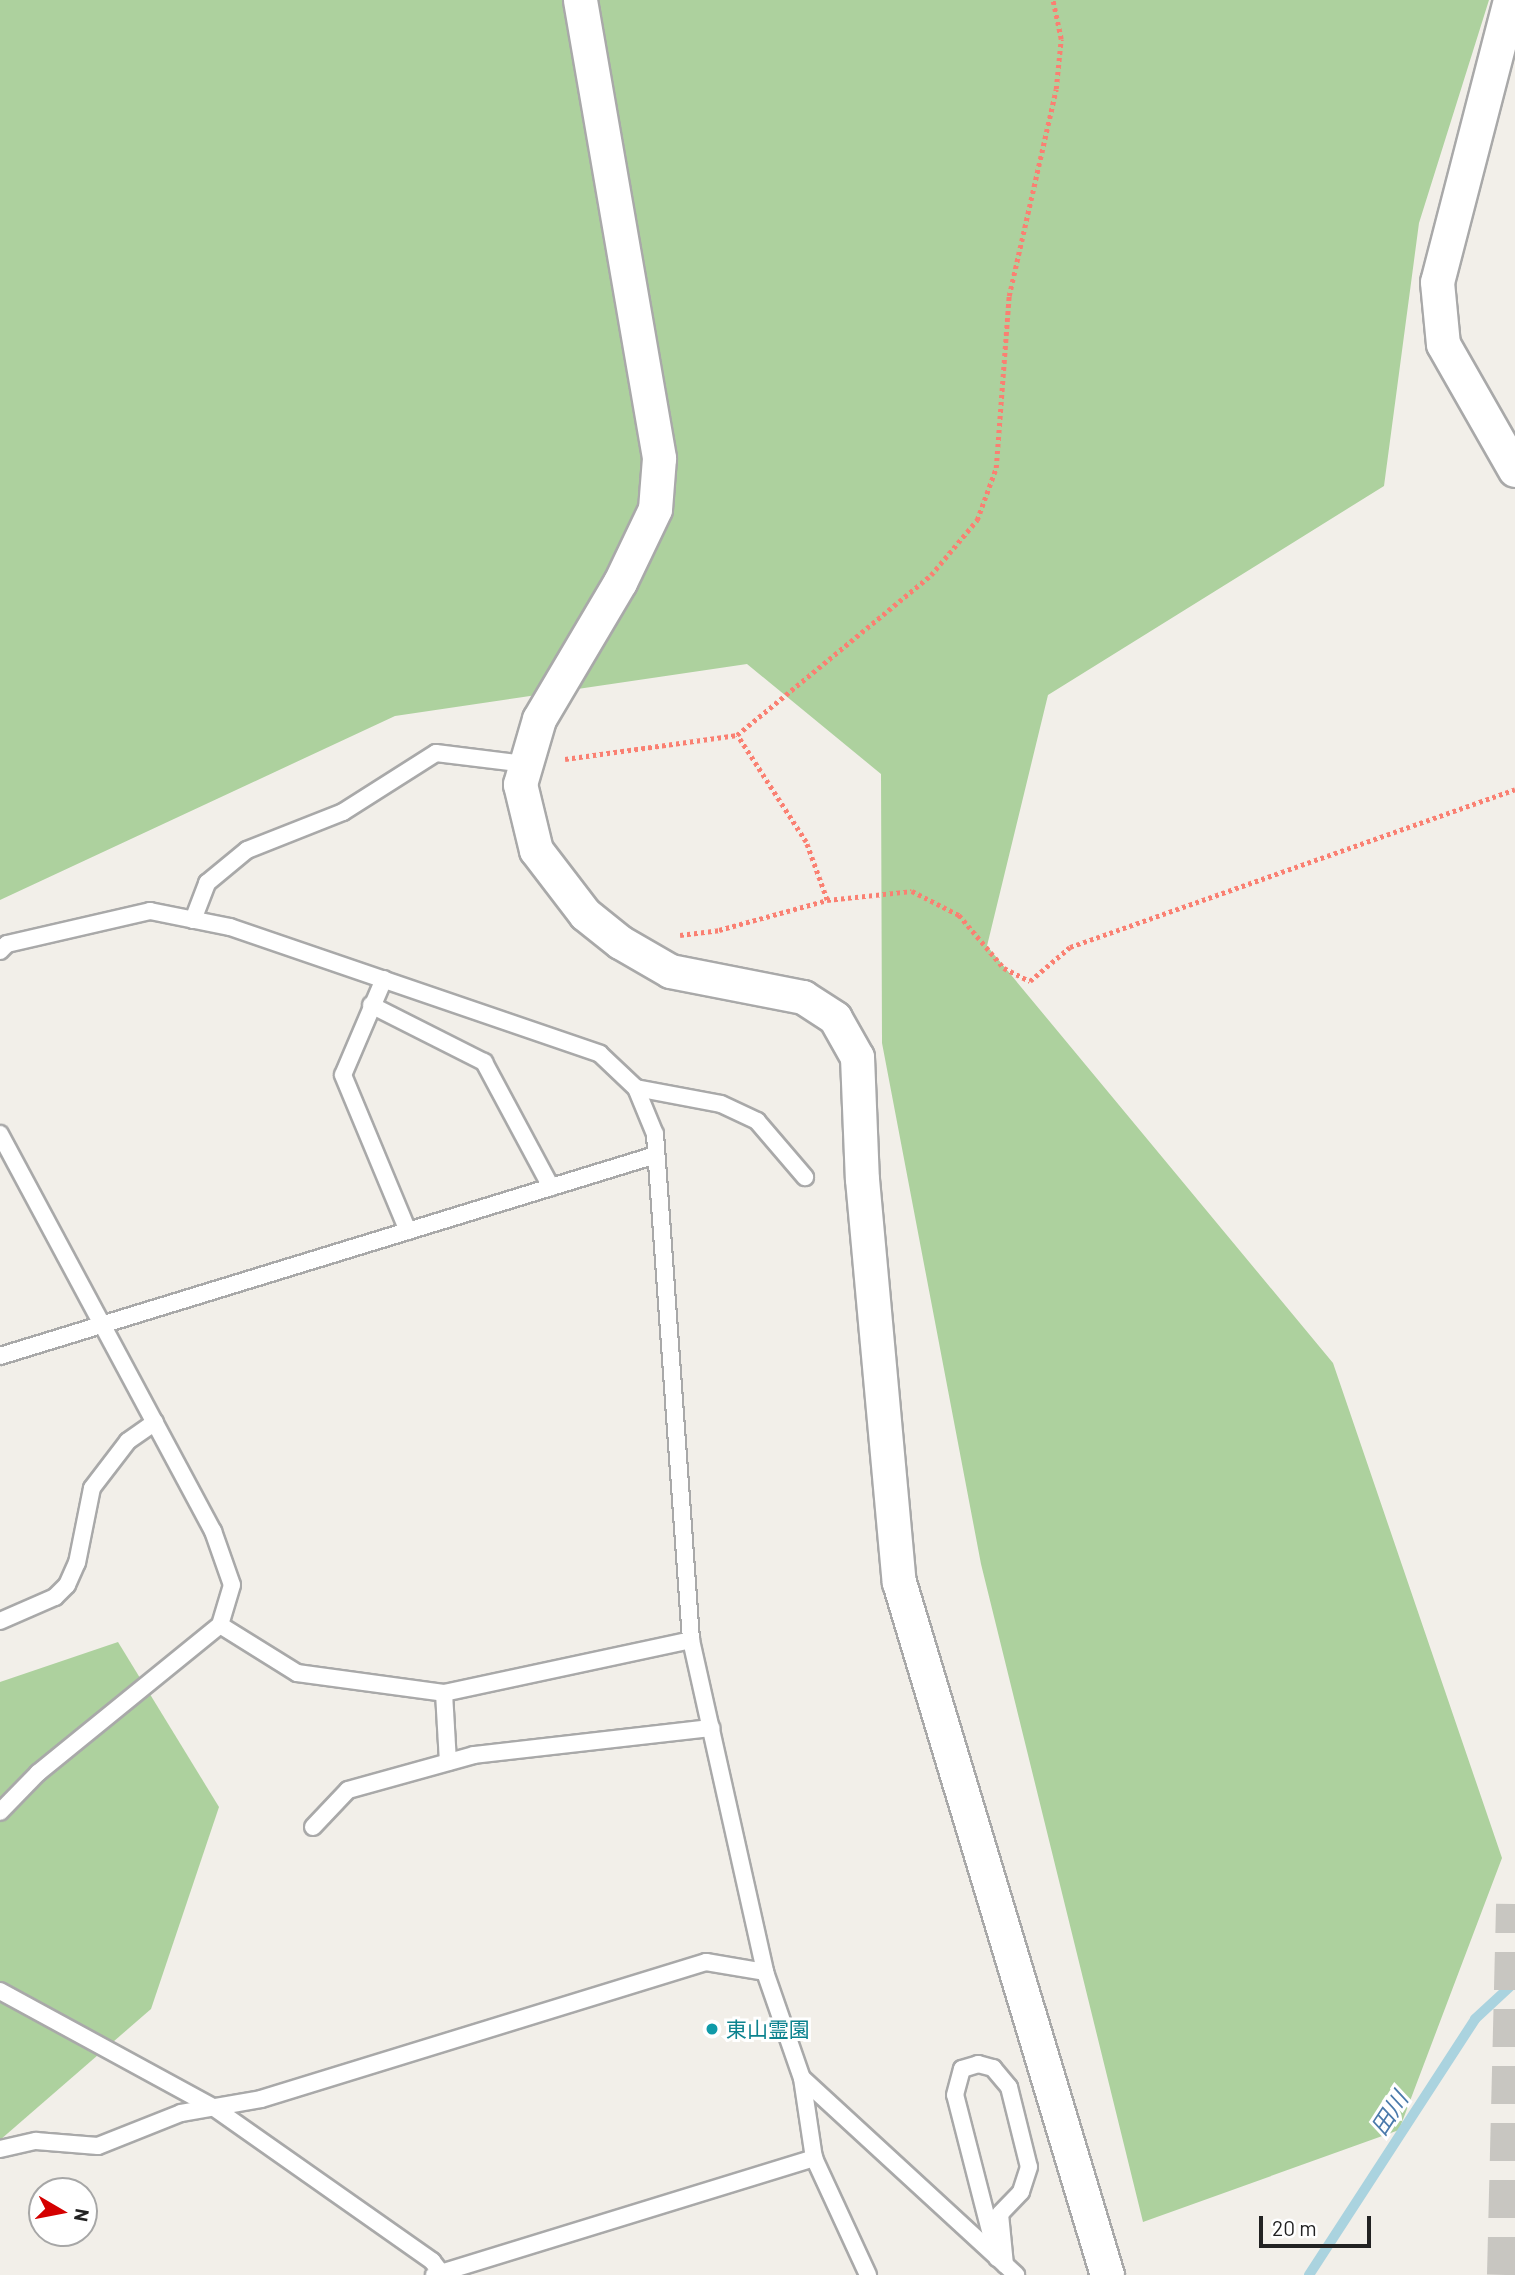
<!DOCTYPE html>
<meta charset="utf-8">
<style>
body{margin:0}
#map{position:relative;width:1515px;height:2275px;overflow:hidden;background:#f2efe9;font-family:Barlow,"Noto Sans JP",sans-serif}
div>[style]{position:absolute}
.forest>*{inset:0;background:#add19e}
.stream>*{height:10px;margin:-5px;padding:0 5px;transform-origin:5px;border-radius:5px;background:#aad3df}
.motorway-tunnel>*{height:38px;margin-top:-19px;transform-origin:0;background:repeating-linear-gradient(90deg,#c8c6c1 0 38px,transparent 0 57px)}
.path>*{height:4.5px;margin-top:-2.25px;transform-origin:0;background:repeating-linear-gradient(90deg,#fa8072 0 3.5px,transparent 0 7px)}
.roads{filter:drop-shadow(2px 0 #a9a9a9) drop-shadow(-2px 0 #a9a9a9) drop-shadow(0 2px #a9a9a9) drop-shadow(0 -2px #a9a9a9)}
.service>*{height:16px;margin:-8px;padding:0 8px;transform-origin:8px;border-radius:8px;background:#fff}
.minor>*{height:33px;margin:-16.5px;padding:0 16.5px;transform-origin:16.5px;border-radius:16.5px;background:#fff}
.dots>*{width:19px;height:19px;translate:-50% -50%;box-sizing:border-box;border:4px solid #fff;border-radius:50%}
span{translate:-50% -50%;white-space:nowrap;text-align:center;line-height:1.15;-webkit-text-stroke:6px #fff;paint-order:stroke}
.culture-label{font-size:21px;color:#0d838f}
.left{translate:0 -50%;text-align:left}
.water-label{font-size:23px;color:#4a7aab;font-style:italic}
.north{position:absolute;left:28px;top:2177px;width:70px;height:70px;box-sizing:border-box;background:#fff;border:2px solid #a7a7a7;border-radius:50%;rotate:100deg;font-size:19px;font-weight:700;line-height:28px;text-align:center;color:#222}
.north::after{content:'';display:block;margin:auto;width:24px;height:32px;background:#d40000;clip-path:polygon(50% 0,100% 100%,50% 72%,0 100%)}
.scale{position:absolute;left:1259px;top:2216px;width:112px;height:32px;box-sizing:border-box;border:4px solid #222;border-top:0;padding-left:9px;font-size:21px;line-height:24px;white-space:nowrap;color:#222;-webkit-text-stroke:5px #fff;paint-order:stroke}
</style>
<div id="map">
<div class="forest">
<i style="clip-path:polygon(0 0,1489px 0,1419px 223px,1384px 486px,1048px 695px,987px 946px,1333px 1363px,1502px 1858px,1399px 2130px,1143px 2222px,981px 1564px,882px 1043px,881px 774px,747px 664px,395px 716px,0 900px)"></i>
<i style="clip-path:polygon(118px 1642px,219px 1807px,151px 2009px,0 2140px,0 1682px)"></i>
</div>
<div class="stream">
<i style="left:1309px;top:2275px;width:305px;rotate:-57deg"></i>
<i style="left:1475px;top:2019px;width:54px;rotate:-42.8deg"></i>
</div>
<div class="motorway-tunnel">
<i style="left:1506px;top:2275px;width:371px;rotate:-88.6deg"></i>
</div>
<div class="path">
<i style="left:565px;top:759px;width:174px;rotate:-7.9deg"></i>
<i style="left:827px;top:900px;width:62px;rotate:-109.9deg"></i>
<i style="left:806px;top:842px;width:127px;rotate:-122.8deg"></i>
<i style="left:737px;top:735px;width:251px;rotate:-39.5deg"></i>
<i style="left:931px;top:575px;width:72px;rotate:-50.1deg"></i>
<i style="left:977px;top:520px;width:55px;rotate:-69.9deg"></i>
<i style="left:996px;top:468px;width:172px;rotate:-85.7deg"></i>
<i style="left:1009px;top:296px;width:212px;rotate:-77.2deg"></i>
<i style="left:1056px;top:89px;width:50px;rotate:-84.3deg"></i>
<i style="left:1061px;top:39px;width:40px;rotate:-102deg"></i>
<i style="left:680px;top:935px;width:39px;rotate:-7deg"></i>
<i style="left:719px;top:930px;width:112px;rotate:-15.5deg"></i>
<i style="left:827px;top:900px;width:85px;rotate:-6deg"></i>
<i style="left:912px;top:891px;width:53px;rotate:27.1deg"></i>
<i style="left:959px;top:915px;width:70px;rotate:49.7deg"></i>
<i style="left:1004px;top:968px;width:29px;rotate:27deg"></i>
<i style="left:1030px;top:981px;width:52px;rotate:-40.4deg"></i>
<i style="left:1070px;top:947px;width:472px;rotate:-19.5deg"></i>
</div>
<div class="roads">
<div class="service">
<i style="left:193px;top:920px;width:40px;rotate:-69deg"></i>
<i style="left:207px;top:883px;width:52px;rotate:-39.5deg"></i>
<i style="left:247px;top:850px;width:103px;rotate:-21.6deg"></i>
<i style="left:343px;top:812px;width:110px;rotate:-32.4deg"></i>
<i style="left:436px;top:753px;width:91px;rotate:7deg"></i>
<i style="left:0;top:951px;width:10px;rotate:-45deg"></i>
<i style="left:7px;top:944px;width:147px;rotate:-13deg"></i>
<i style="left:150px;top:911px;width:82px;rotate:11.3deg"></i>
<i style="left:230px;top:927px;width:391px;rotate:18.9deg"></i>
<i style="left:600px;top:1054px;width:50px;rotate:43.4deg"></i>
<i style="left:636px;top:1088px;width:50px;rotate:67.6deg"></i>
<i style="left:655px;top:1134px;width:507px;rotate:85.93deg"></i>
<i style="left:691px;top:1640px;width:340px;rotate:77.4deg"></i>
<i style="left:765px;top:1972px;width:112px;rotate:70.8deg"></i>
<i style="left:802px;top:2078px;width:81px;rotate:81.5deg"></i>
<i style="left:814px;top:2158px;width:129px;rotate:65.2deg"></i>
<i style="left:384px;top:979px;width:104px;rotate:113.1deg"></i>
<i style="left:343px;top:1075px;width:169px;rotate:67.4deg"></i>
<i style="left:371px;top:1005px;width:127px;rotate:26.8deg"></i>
<i style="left:484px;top:1062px;width:142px;rotate:61.8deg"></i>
<i style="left:636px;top:1088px;width:86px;rotate:10.7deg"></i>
<i style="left:721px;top:1104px;width:40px;rotate:25deg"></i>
<i style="left:757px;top:1121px;width:74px;rotate:49.4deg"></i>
<i style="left:0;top:1134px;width:451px;rotate:61.8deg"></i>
<i style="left:213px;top:1531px;width:57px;rotate:70.6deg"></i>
<i style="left:232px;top:1585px;width:42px;rotate:106.7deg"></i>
<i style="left:220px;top:1625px;width:235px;rotate:140.9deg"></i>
<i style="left:38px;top:1773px;width:54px;rotate:134.3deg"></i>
<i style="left:0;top:1356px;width:686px;rotate:-17.04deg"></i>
<i style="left:0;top:1621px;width:60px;rotate:-23.6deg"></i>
<i style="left:55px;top:1597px;width:17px;rotate:-45deg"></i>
<i style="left:67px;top:1585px;width:24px;rotate:-66deg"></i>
<i style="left:77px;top:1563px;width:76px;rotate:-78.7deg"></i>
<i style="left:92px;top:1488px;width:59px;rotate:-52.5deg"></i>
<i style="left:128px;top:1441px;width:33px;rotate:-35deg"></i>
<i style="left:220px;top:1625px;width:91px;rotate:31.9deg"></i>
<i style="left:297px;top:1673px;width:148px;rotate:7.7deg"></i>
<i style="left:444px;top:1693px;width:253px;rotate:-12.1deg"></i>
<i style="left:444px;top:1693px;width:69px;rotate:86.7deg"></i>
<i style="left:313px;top:1827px;width:51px;rotate:-46.6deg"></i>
<i style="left:348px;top:1790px;width:131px;rotate:-15.5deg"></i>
<i style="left:474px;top:1755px;width:239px;rotate:-6.5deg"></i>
<i style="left:0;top:1991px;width:243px;rotate:28.6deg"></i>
<i style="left:213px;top:2107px;width:268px;rotate:35.1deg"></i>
<i style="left:432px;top:2261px;width:18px;rotate:52deg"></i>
<i style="left:802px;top:2078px;width:291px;rotate:42.6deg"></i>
<i style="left:0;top:2149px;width:37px;rotate:-13deg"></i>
<i style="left:36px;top:2141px;width:62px;rotate:4.6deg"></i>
<i style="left:98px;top:2146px;width:89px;rotate:-21.7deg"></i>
<i style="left:181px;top:2113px;width:81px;rotate:-9.9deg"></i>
<i style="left:261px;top:2099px;width:466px;rotate:-17.1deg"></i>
<i style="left:706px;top:1962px;width:60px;rotate:9.6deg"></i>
<i style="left:997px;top:2258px;width:168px;rotate:-104.4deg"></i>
<i style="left:955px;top:2095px;width:27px;rotate:-75deg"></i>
<i style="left:962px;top:2069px;width:17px;rotate:-17deg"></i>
<i style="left:978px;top:2064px;width:16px;rotate:15deg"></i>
<i style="left:993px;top:2068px;width:25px;rotate:50deg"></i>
<i style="left:1009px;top:2087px;width:82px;rotate:76deg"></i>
<i style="left:1029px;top:2167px;width:26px;rotate:108deg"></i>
<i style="left:1021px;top:2192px;width:30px;rotate:134deg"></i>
<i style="left:1000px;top:2214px;width:51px;rotate:84.4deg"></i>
<i style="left:434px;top:2275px;width:398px;rotate:-17.1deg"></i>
</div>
<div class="minor">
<i style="left:580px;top:0;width:465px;rotate:80.2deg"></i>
<i style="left:659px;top:458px;width:51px;rotate:94.5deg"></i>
<i style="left:655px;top:509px;width:81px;rotate:115.6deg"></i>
<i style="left:620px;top:582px;width:159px;rotate:120.6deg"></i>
<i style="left:539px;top:719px;width:68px;rotate:106.3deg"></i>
<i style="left:520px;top:784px;width:68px;rotate:76.4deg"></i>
<i style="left:536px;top:850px;width:81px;rotate:52.6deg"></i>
<i style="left:585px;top:914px;width:45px;rotate:38.7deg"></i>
<i style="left:620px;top:942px;width:58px;rotate:30.1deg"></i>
<i style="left:670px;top:971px;width:136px;rotate:11.1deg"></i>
<i style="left:803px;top:997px;width:38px;rotate:33deg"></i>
<i style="left:835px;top:1018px;width:45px;rotate:60.6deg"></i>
<i style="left:857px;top:1057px;width:122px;rotate:87.7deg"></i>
<i style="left:862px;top:1179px;width:405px;rotate:84.8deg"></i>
<i style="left:899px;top:1582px;width:724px;rotate:73.29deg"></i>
<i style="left:1510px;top:0;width:291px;rotate:104.5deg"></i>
<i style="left:1437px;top:282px;width:62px;rotate:84.5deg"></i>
<i style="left:1443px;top:344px;width:145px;rotate:60.3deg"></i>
</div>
</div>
<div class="dots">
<i style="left:712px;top:2029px;background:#0f9aa8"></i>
</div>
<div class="culture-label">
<span class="left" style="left:726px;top:2029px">東山霊園</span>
</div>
<div class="water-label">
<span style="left:1389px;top:2113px;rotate:-57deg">田川</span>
</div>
<div class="north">N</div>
<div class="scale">20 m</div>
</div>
